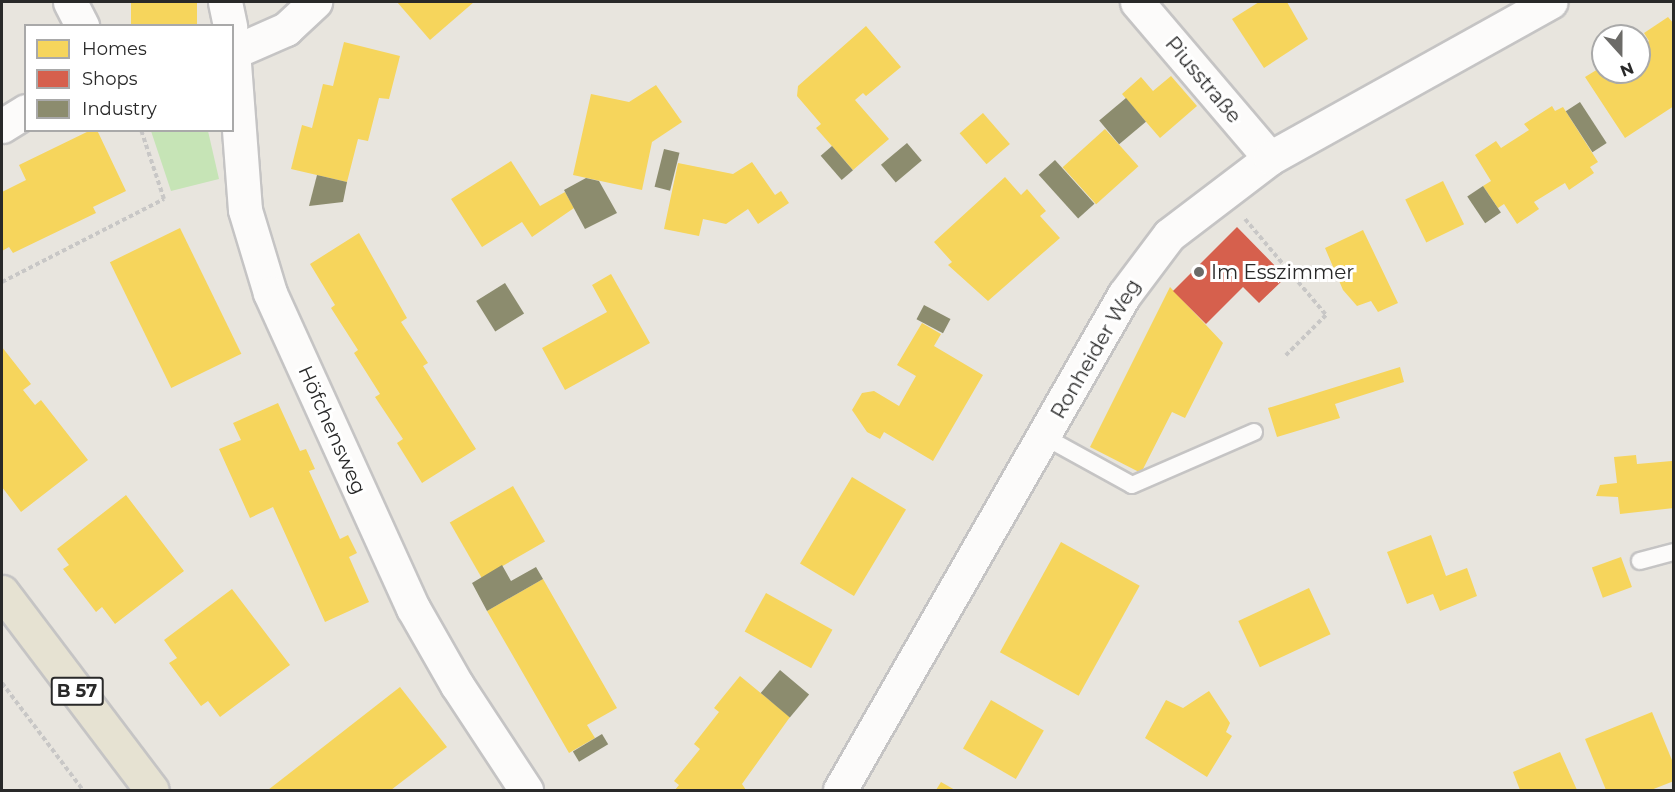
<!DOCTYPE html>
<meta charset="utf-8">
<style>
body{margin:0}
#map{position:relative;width:1675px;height:792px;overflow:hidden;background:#e8e5de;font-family:Montserrat,sans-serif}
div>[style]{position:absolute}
.green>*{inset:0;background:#c6e4b6}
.homes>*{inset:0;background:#f6d55c;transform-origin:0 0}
.shops>*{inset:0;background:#d6604d}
.industry>*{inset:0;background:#8c8c6e;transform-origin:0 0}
.path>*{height:4px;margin-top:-2px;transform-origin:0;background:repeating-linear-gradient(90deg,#c8c7c6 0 4.5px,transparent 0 7.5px)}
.roads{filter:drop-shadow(2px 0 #c5c4c4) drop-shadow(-2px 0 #c5c4c4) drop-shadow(0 2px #c5c4c4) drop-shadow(0 -2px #c5c4c4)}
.lane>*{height:16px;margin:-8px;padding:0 8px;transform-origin:8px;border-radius:8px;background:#fcfbfa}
.street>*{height:33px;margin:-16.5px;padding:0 16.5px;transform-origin:16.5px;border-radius:16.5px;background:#fcfbfa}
.primary>*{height:33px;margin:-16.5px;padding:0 16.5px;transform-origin:16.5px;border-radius:16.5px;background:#e6e2d2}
.dots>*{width:16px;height:16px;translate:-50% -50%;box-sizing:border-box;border:3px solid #fff;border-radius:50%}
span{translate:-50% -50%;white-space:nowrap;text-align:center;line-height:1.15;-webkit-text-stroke:6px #fff;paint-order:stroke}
.shield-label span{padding:2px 4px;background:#fff;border:2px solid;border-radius:4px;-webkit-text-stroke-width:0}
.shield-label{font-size:18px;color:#292929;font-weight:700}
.street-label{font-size:20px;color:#292929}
.poi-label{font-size:20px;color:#292929}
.left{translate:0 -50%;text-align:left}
.frame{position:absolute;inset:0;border:3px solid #292929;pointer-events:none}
.legend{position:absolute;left:24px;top:24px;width:210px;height:108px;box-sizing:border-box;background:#fff;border:2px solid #a9a9a9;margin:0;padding:8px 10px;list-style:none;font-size:18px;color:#292929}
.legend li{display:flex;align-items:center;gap:12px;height:30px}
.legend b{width:30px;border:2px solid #a9a9a9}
.north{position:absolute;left:1591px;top:24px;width:60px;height:60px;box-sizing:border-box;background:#fff;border:2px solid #a9a9a9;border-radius:50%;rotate:159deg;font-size:16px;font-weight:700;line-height:24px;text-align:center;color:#292929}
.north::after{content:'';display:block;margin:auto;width:21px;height:27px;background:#6c6b68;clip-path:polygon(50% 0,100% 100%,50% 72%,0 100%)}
</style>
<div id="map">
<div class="green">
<i style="clip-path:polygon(151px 131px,208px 131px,219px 179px,171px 191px)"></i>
</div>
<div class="homes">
<i style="left:131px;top:2px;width:66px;height:24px"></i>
<i style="clip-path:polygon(397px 2px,474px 2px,430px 40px)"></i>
<i style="clip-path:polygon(1259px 2px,1287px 2px,1308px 39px,1264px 68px,1232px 19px)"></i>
<i style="clip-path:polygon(1668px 17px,1674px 24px,1674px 106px,1625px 138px,1585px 77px,1603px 66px,1603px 72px,1639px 72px,1639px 48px,1649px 41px,1644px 33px)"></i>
<i style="clip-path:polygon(866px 26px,901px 67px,866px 96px,863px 93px,855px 100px,889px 139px,853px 170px,816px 128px,821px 124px,797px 96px,798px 86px)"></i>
<i style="clip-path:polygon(344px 42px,400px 56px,389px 99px,379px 98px,368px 141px,358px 139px,347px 182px,291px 169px,302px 125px,312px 128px,323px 84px,333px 86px)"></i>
<i style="clip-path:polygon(1171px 76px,1197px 106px,1160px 138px,1122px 94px,1141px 77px,1153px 91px)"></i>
<i style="clip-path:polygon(656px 85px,682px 122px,652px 142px,642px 190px,573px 175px,591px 94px,629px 102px)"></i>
<i style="clip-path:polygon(1552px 106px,1555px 111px,1563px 107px,1598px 162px,1590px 167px,1594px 173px,1569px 190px,1565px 183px,1534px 202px,1539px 209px,1517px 224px,1504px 204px,1498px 208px,1483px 186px,1491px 181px,1475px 155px,1496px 141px,1501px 148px,1529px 130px,1524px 124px)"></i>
<i style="left:983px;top:113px;width:41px;height:31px;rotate:49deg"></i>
<i style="left:1105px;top:129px;width:50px;height:57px;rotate:48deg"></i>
<i style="clip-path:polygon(91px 130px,97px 130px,126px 191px,93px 207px,96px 213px,13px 253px,9px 247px,2px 251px,2px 192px,26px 180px,19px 165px)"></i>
<i style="clip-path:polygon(511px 161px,540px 206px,565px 192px,574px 208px,532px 237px,522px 222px,482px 247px,451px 199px)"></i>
<i style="clip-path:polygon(752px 162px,775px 195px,781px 191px,789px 203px,758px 224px,748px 209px,726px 224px,703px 219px,699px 236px,664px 229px,678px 163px,733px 174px)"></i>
<i style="clip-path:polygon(1005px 177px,1021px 195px,1027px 189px,1046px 211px,1040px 216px,1060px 238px,988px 301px,948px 265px,952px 262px,934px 242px)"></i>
<i style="left:1443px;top:181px;width:48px;height:42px;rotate:64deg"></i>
<i style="left:180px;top:228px;width:140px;height:78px;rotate:64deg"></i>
<i style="clip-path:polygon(1363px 230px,1398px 303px,1378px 312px,1371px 301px,1357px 306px,1343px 290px,1325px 248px)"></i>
<i style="clip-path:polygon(359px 233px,407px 318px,401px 322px,428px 363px,423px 366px,476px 449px,422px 483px,397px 443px,403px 439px,375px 397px,380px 394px,354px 353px,358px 350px,331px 308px,335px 305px,310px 264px)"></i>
<i style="clip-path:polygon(611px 274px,650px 343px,565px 390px,542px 348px,607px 312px,592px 285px)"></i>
<i style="clip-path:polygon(1170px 287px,1223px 343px,1185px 418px,1172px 412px,1141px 473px,1090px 447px)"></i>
<i style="clip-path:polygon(922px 323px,941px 334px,934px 346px,983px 375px,933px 461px,884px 432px,880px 439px,867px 432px,852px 410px,862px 393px,874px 391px,899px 406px,916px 376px,897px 365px)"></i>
<i style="clip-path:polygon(2px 347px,31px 384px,23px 390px,35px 405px,41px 400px,88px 460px,21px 512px,2px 487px)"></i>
<i style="clip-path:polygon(1400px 367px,1404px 382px,1335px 404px,1340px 418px,1277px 437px,1268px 408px)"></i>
<i style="clip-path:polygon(278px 403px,300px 451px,306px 449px,315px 469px,309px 471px,340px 539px,348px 535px,357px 553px,349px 557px,369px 602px,325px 622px,273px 507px,250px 518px,219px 449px,241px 440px,233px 423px)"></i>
<i style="clip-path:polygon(1636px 455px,1637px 464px,1672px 461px,1674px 508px,1620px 514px,1618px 497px,1596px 496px,1600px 485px,1617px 483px,1614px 457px)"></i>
<i style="left:852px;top:477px;width:63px;height:101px;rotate:31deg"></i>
<i style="left:513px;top:486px;width:64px;height:73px;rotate:60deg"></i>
<i style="clip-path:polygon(126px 495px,184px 571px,115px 624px,102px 607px,96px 612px,63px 569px,69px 565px,57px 549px)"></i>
<i style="clip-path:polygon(1431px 535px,1446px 576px,1467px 568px,1477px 596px,1440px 611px,1433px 594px,1407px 604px,1387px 552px)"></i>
<i style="left:1061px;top:542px;width:90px;height:126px;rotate:29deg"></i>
<i style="left:1621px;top:557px;width:32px;height:31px;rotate:70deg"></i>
<i style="clip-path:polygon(543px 579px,617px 708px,587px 725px,595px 738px,569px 753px,487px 611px)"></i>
<i style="left:1309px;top:588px;width:51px;height:78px;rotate:65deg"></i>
<i style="clip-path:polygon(232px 589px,290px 665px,220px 717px,208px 701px,201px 706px,169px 663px,177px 658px,164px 640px)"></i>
<i style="left:766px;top:593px;width:76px;height:44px;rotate:29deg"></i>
<i style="clip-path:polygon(740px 676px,790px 717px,742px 784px,746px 790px,675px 790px,679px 785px,674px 781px,700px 749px,694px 744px,719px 712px,714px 708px)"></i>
<i style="clip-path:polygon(400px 687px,447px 747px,391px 790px,268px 790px)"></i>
<i style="clip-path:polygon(1209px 691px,1230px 723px,1226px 732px,1232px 736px,1207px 777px,1145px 738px,1166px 700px,1183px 708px)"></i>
<i style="left:991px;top:700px;width:61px;height:56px;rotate:30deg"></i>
<i style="clip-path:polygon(1652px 712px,1674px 765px,1674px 781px,1651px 790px,1606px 790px,1585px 739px)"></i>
<i style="clip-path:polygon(1560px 752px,1577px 790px,1520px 790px,1513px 772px)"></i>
<i style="clip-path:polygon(941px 782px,955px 790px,936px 790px)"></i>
</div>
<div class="shops">
<i style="clip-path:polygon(1237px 227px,1286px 277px,1259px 303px,1243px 287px,1206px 324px,1173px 291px)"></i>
</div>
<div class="industry">
<i style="left:1126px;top:98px;width:31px;height:35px;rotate:50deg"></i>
<i style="left:1580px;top:102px;width:49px;height:17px;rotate:57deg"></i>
<i style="left:907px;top:143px;width:23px;height:34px;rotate:50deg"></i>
<i style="left:832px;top:146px;width:32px;height:15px;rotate:49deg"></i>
<i style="left:664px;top:149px;width:16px;height:39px;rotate:14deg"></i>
<i style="left:1055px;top:160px;width:59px;height:22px;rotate:48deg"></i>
<i style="clip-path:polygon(317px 175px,347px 182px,343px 202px,309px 206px)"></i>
<i style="clip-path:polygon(586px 178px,599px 181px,617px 213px,585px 229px,564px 190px)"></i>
<i style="left:1483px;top:186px;width:32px;height:19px;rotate:56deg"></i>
<i style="left:505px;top:283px;width:36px;height:34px;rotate:58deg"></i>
<i style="left:924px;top:305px;width:30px;height:16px;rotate:28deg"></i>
<i style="clip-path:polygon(502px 565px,511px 581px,536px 567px,543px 579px,487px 611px,472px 583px)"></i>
<i style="left:780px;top:670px;width:38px;height:30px;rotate:40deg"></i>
<i style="left:602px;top:734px;width:12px;height:34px;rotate:59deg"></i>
</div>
<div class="path">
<i style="left:1245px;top:219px;width:126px;rotate:49.8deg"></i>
<i style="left:1326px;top:315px;width:57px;rotate:135deg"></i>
<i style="left:2px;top:282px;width:182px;rotate:-27.1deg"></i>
<i style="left:164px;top:199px;width:73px;rotate:-108.4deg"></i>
<i style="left:2px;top:683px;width:134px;rotate:52.9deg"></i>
</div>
<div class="roads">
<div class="lane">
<i style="left:1045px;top:437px;width:99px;rotate:28.9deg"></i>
<i style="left:1132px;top:485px;width:133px;rotate:-23.5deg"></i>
<i style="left:1640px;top:561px;width:35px;rotate:-15deg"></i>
</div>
<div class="street">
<i style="left:70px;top:2px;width:27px;rotate:63deg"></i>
<i style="left:225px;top:2px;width:25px;rotate:78deg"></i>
<i style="left:1137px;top:2px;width:205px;rotate:49.6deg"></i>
<i style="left:232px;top:37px;width:173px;rotate:85.7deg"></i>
<i style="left:245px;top:210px;width:87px;rotate:73.2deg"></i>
<i style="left:270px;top:293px;width:346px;rotate:65.6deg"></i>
<i style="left:413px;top:608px;width:89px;rotate:60.3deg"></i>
<i style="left:457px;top:685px;width:126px;rotate:56.7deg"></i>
<i style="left:236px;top:51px;width:55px;rotate:-23.7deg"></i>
<i style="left:286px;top:29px;width:40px;rotate:-43deg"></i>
<i style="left:2px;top:126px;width:28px;rotate:-32deg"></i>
<i style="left:840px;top:790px;width:571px;rotate:-60.16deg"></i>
<i style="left:1124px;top:295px;width:75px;rotate:-53.1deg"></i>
<i style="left:1169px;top:235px;width:127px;rotate:-37.3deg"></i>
<i style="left:1270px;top:158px;width:321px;rotate:-29.1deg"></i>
</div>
<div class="primary">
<i style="left:2px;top:592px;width:248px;rotate:52.9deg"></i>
</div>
</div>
<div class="dots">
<i style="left:1199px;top:272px;background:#6c6b68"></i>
</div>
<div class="shield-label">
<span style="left:77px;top:691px">B 57</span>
</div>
<div class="street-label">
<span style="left:1203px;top:80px;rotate:50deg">Piusstraße</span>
<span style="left:1096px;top:349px;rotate:-60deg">Ronheider Weg</span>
<span style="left:332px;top:430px;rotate:66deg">Höfchensweg</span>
</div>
<div class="poi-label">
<span class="left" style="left:1211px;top:272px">Im Esszimmer</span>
</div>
<div class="frame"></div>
<ul class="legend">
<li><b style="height:16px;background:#f6d55c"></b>Homes</li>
<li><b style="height:16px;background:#d6604d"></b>Shops</li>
<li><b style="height:16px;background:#8c8c6e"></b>Industry</li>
</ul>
<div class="north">N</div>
</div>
